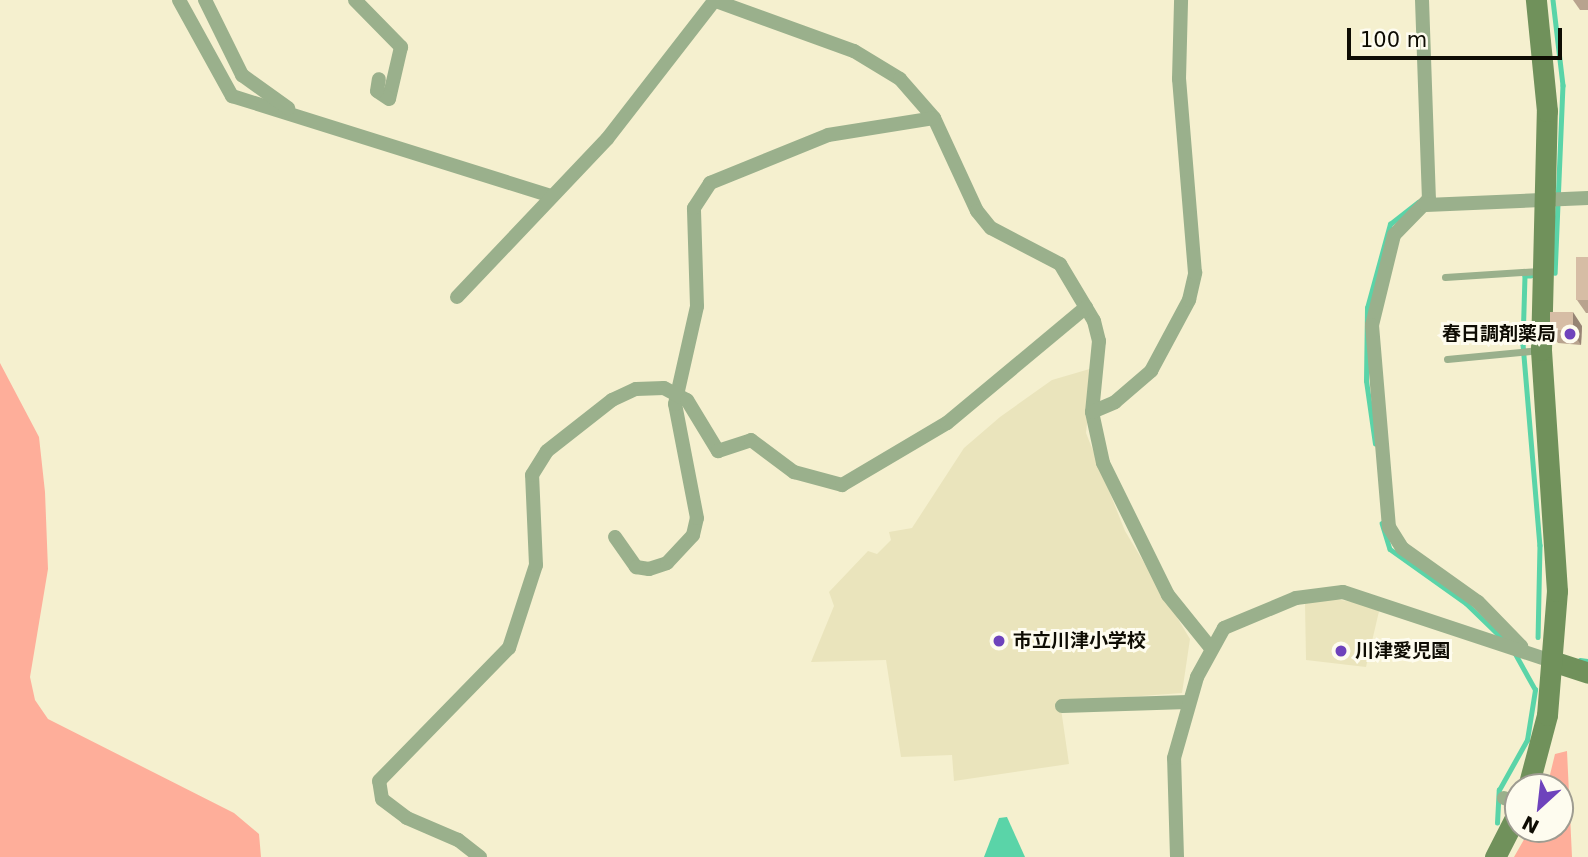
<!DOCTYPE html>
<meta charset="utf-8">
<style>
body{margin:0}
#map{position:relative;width:1588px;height:857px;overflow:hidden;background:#f5f0cf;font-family:"DejaVu Sans","Noto Sans JP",sans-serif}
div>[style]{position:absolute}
.built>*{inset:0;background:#eae4bc}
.green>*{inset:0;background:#feae9a}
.water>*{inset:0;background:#5ad4a8}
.stream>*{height:4.5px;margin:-2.25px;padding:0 2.25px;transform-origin:2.25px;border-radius:2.25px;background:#5ad4a8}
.lane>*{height:7px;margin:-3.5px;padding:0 3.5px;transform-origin:3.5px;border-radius:3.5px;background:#9ab08c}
.street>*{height:14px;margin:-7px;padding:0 7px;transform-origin:7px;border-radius:7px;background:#9ab08c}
.secondary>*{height:21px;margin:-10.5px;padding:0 10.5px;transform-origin:10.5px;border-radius:10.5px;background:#70915b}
.wall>*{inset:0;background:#b8a38e}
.shaded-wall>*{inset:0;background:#968474}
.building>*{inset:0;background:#d6bda5;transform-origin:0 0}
.dots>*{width:19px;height:19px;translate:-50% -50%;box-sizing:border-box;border:4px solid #fefcef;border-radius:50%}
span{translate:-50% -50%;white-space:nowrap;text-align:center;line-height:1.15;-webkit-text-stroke:6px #fefcef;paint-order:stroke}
.poi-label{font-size:19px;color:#0e0c03;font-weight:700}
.right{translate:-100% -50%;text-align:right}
.left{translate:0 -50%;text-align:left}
.north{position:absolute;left:1504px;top:773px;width:70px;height:70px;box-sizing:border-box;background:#fefcef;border:2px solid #9e9c91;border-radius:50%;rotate:207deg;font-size:19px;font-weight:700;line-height:28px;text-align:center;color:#0e0c03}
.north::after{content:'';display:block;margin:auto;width:24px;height:32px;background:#6e43bc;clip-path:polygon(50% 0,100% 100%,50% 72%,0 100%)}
.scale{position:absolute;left:1347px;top:28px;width:215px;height:32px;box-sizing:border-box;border:4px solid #0e0c03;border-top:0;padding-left:9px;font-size:21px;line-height:24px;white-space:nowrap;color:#0e0c03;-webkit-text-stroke:5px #fefcef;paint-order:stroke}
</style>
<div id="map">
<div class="built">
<i style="clip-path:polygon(1093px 368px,1086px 433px,1125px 531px,1190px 639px,1182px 693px,1060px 702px,1069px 764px,954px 781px,952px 755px,901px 757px,886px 660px,811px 662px,834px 606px,829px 592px,868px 551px,877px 554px,891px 540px,889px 532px,912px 528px,964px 448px,1000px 417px,1052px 380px)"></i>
<i style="clip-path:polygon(1330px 598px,1380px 607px,1366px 667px,1306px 660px,1305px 603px)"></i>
</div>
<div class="green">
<i style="clip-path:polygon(0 363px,39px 437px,45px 492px,48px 569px,30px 677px,35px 700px,48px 719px,234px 813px,259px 834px,261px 857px,0 857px)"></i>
<i style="clip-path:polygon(1567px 751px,1572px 857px,1514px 857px,1530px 829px,1560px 829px,1560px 787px,1547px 787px,1555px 754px)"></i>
</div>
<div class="water">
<i style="clip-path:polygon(1007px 817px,1025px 857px,984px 857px,999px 818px)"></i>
</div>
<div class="stream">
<i style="left:1553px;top:0;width:86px;rotate:83.3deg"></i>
<i style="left:1563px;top:85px;width:188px;rotate:92.4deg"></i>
<i style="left:1531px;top:276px;width:6px;rotate:180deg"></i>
<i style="left:1525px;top:276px;width:68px;rotate:91.7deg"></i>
<i style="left:1523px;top:344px;width:202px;rotate:85.2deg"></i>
<i style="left:1540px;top:545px;width:92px;rotate:91.2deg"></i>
<i style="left:1375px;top:444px;width:64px;rotate:-98.1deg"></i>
<i style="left:1366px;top:381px;width:73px;rotate:-89.2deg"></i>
<i style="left:1367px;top:308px;width:87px;rotate:-74.7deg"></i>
<i style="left:1390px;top:224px;width:36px;rotate:-38deg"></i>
<i style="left:1382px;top:523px;width:27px;rotate:73deg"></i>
<i style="left:1390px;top:549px;width:93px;rotate:35.4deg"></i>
<i style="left:1466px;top:603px;width:52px;rotate:44.2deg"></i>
<i style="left:1580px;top:660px;width:8px;rotate:7deg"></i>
<i style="left:1497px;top:823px;width:33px;rotate:-87deg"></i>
<i style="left:1499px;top:790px;width:57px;rotate:-60.8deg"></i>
<i style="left:1527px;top:740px;width:51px;rotate:-80.9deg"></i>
<i style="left:1535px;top:690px;width:41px;rotate:-119.1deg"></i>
</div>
<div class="lane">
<i style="left:1445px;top:277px;width:94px;rotate:-3.7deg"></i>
<i style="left:1447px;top:359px;width:93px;rotate:-5.5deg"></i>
</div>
<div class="street">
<i style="left:179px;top:0;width:110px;rotate:61.1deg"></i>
<i style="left:232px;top:96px;width:334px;rotate:17.4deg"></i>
<i style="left:205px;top:0;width:84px;rotate:63.7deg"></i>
<i style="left:242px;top:75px;width:57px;rotate:35.7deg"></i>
<i style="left:355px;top:0;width:66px;rotate:45.6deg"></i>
<i style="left:401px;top:47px;width:53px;rotate:103deg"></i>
<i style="left:389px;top:99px;width:14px;rotate:-146deg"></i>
<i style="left:377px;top:91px;width:12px;rotate:-81deg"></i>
<i style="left:713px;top:0;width:150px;rotate:19.9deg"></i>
<i style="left:854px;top:51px;width:54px;rotate:31.3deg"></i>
<i style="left:900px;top:79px;width:52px;rotate:48.9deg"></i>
<i style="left:934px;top:118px;width:102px;rotate:65.2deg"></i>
<i style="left:977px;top:211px;width:22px;rotate:51deg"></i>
<i style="left:991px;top:228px;width:78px;rotate:27.6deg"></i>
<i style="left:1060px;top:264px;width:66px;rotate:59.2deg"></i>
<i style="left:1094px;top:321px;width:21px;rotate:76deg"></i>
<i style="left:1099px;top:341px;width:71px;rotate:95.6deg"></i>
<i style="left:1092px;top:412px;width:52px;rotate:77.8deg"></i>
<i style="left:1103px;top:463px;width:147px;rotate:63.8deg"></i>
<i style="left:1168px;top:595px;width:67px;rotate:51.1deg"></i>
<i style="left:1422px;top:0;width:199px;rotate:88deg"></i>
<i style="left:1429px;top:199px;width:50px;rotate:134.2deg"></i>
<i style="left:1394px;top:235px;width:93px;rotate:103.7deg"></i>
<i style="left:1372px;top:325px;width:203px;rotate:85.2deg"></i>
<i style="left:1389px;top:527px;width:25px;rotate:58deg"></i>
<i style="left:1402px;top:548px;width:93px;rotate:35.4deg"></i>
<i style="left:1478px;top:602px;width:62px;rotate:45.7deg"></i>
<i style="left:1426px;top:205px;width:162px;rotate:-2.5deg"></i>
<i style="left:457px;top:297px;width:218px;rotate:-46.5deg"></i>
<i style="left:607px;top:139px;width:175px;rotate:-52.2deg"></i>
<i style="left:1092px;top:412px;width:25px;rotate:-23deg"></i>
<i style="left:1115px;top:402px;width:48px;rotate:-40.7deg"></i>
<i style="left:1151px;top:371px;width:81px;rotate:-61.8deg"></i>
<i style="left:1189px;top:300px;width:28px;rotate:-77deg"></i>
<i style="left:1195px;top:273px;width:195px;rotate:-94.7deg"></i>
<i style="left:1179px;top:79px;width:79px;rotate:-88.5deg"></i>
<i style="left:615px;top:537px;width:37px;rotate:55deg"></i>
<i style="left:636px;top:567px;width:13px;rotate:9deg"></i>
<i style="left:649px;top:569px;width:19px;rotate:-18deg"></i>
<i style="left:667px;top:563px;width:38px;rotate:-47deg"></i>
<i style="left:693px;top:535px;width:17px;rotate:-77deg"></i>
<i style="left:697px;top:518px;width:116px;rotate:-100.9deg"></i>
<i style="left:675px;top:404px;width:100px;rotate:-77.3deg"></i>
<i style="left:697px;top:306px;width:98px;rotate:-91.8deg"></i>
<i style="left:694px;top:208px;width:30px;rotate:-57deg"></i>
<i style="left:710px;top:183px;width:127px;rotate:-22.1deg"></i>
<i style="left:828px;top:135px;width:107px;rotate:-9.1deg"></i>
<i style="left:1062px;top:706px;width:126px;rotate:-1.8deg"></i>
<i style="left:1504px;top:798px;width:15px;rotate:20deg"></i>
<i style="left:480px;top:857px;width:28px;rotate:-142deg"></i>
<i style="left:458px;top:840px;width:56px;rotate:-156.7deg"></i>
<i style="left:407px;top:818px;width:31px;rotate:-143deg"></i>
<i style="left:382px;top:799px;width:18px;rotate:-99deg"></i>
<i style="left:379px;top:781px;width:186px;rotate:-45.7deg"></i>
<i style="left:509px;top:648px;width:87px;rotate:-72deg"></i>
<i style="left:536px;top:565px;width:90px;rotate:-92.5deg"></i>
<i style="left:532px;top:475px;width:28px;rotate:-58deg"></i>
<i style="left:547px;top:451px;width:83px;rotate:-38.1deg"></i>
<i style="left:612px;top:400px;width:26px;rotate:-25deg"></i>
<i style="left:636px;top:389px;width:28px;rotate:-2deg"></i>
<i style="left:664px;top:388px;width:26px;rotate:28deg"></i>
<i style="left:687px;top:400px;width:60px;rotate:58.7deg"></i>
<i style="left:718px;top:451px;width:35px;rotate:-18deg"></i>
<i style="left:751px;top:440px;width:54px;rotate:36.7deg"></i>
<i style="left:794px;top:472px;width:50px;rotate:15.2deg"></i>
<i style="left:842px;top:485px;width:122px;rotate:-30.6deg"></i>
<i style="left:947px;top:423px;width:181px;rotate:-39.8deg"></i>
<i style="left:1177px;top:857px;width:99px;rotate:-91.7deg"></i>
<i style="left:1174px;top:758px;width:84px;rotate:-74.1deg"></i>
<i style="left:1197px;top:677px;width:56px;rotate:-61.1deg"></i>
<i style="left:1224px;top:628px;width:78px;rotate:-22.6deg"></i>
<i style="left:1296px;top:598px;width:47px;rotate:-7.3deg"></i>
<i style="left:1343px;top:592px;width:220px;rotate:18.3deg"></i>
</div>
<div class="secondary">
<i style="left:1552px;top:661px;width:38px;rotate:18deg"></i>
<i style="left:1528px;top:787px;width:74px;rotate:-75.2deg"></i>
<i style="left:1547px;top:715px;width:124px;rotate:-85.4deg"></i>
<i style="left:1557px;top:591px;width:242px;rotate:-93.8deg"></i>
<i style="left:1541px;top:350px;width:239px;rotate:-88.6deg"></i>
<i style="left:1547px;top:111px;width:112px;rotate:-95.7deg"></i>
<i style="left:1495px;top:857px;width:51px;rotate:-62.9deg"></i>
</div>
<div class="wall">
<i style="clip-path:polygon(1573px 0,1588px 0,1588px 10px,1580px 10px)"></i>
<i style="clip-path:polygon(1588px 257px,1588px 313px,1586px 313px,1577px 300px)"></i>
<i style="clip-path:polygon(1582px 326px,1581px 345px,1558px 343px,1549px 330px)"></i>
</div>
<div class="shaded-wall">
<i style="clip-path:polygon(1573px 312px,1582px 326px,1581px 345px,1572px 331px)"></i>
</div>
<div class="building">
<i style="left:1576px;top:257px;width:12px;height:43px"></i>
<i style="left:1550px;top:312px;width:23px;height:18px"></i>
</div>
<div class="dots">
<i style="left:1570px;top:334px;background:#6e43bc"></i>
<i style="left:999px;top:641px;background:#6e43bc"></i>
<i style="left:1341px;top:651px;background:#6e43bc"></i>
</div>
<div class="poi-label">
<span class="right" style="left:1556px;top:334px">春日調剤薬局</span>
<span class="left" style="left:1013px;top:641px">市立川津小学校</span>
<span class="left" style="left:1355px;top:651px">川津愛児園</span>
</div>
<div class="north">N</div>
<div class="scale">100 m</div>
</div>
